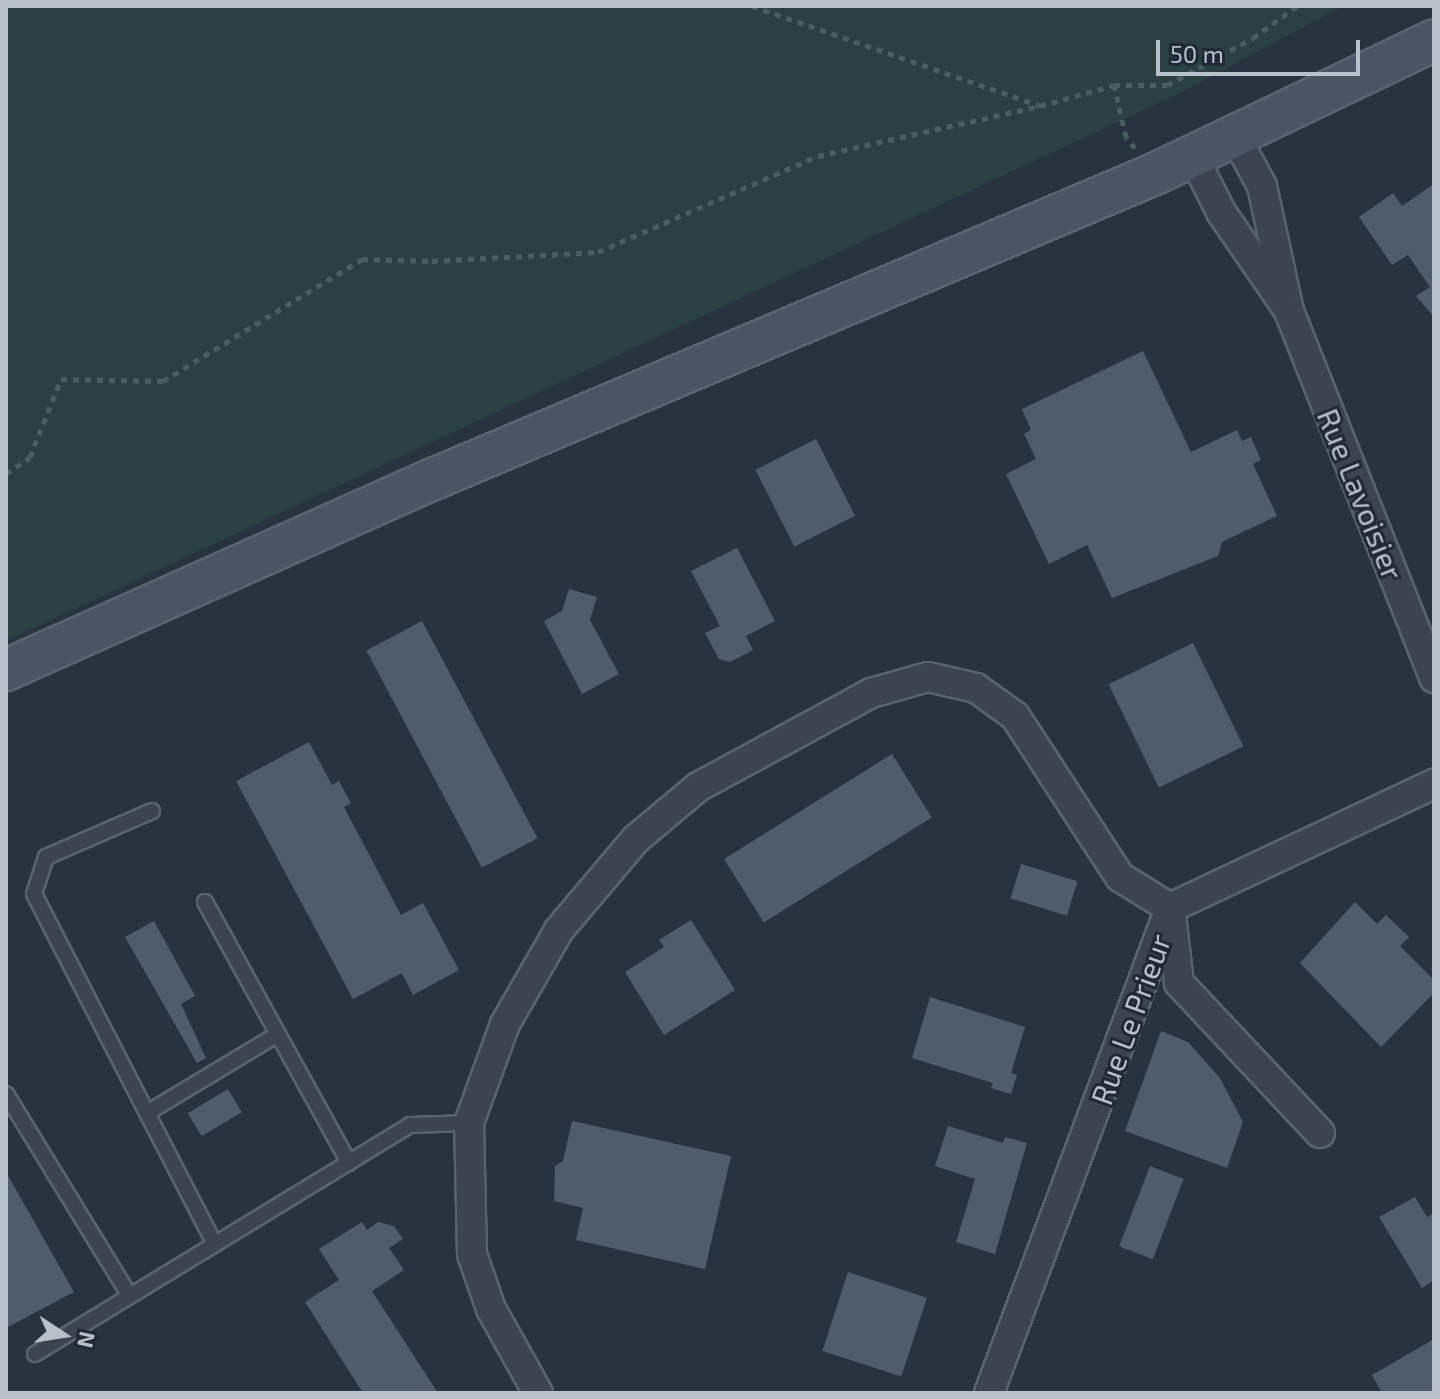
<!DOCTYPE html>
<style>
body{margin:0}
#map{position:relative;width:1440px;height:1399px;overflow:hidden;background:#28333f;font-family:"Exo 2",sans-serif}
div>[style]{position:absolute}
.green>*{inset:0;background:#2b4141}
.building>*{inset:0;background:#515c6a;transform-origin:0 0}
.path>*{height:5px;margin-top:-2.5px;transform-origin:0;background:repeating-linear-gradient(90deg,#4a5d5f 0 6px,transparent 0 12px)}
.roads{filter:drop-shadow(2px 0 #59636d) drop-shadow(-2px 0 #59636d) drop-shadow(0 2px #59636d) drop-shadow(0 -2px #59636d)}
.service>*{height:14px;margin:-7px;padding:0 7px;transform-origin:7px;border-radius:7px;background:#3c454f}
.minor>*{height:28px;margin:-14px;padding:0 14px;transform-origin:14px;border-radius:14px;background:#3c454f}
.secondary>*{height:40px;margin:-20px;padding:0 20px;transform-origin:20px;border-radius:20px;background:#4a5462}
span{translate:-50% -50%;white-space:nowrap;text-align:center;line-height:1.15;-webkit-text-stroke:6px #202935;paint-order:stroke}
.street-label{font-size:30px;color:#b8c0ca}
.frame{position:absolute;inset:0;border:8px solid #b8c0ca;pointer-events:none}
.north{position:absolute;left:24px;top:1295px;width:80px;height:80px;-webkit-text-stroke:6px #202935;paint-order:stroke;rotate:102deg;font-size:22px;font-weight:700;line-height:32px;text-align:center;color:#b8c0ca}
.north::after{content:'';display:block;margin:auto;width:28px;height:36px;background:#b8c0ca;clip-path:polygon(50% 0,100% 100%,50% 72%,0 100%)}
.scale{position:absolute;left:1156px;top:40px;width:204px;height:36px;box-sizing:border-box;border:4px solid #b8c0ca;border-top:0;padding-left:10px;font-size:24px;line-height:28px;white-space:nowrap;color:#b8c0ca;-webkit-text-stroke:6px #202935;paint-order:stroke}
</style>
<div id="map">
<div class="green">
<i style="clip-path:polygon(6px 6px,1343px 6px,1180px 93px,6px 641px)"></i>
</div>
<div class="building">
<i style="clip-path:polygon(1434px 184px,1434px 317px,1416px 296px,1430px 287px,1408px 255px,1392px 265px,1359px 217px,1393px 193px,1402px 206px)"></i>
<i style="clip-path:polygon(1143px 351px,1191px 452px,1237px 430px,1242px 441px,1251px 437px,1261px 460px,1253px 464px,1277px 516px,1222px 542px,1218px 556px,1112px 598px,1087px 545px,1049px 564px,1006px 474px,1036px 459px,1024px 434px,1031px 430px,1022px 409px)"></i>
<i style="left:816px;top:439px;width:86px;height:68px;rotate:63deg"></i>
<i style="clip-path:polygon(737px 548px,775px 621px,746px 636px,753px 650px,730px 662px,719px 659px,705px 633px,720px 626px,691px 571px)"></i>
<i style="clip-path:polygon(569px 589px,597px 597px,590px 620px,619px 674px,582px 694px,544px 621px,562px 611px)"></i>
<i style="left:422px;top:621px;width:246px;height:63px;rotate:62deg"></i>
<i style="left:1193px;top:643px;width:115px;height:94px;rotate:64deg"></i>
<i style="clip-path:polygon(309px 742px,332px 785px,339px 781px,351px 803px,344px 807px,401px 915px,423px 903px,459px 970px,413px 995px,402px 973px,353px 999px,236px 781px)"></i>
<i style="left:892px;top:754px;width:75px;height:198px;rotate:58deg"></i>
<i style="left:1021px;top:864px;width:59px;height:36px;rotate:17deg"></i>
<i style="clip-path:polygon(1355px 902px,1377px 924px,1386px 915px,1409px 937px,1400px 946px,1434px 980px,1434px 993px,1381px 1047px,1300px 963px)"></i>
<i style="clip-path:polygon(691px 920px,735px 990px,664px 1035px,625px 972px,664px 947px,659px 940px)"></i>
<i style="clip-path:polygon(154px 921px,195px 996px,181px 1004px,206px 1058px,197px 1063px,125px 937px)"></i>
<i style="clip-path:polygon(930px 997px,1025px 1027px,1011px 1073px,1017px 1075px,1011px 1094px,991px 1088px,993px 1083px,912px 1058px)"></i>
<i style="clip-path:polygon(1161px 1031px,1188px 1042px,1220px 1078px,1243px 1122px,1227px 1168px,1125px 1131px)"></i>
<i style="left:228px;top:1089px;width:27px;height:47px;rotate:59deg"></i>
<i style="clip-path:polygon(572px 1121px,731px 1156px,705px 1269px,576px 1240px,583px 1208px,554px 1201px,555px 1166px,563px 1161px)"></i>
<i style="clip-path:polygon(948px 1126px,1003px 1143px,1005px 1137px,1027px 1143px,995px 1254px,956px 1242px,975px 1179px,935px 1166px)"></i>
<i style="left:1150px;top:1166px;width:36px;height:86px;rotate:21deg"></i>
<i style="clip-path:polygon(6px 1172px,74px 1292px,6px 1328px)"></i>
<i style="clip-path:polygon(1415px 1197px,1427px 1217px,1434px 1213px,1434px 1280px,1422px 1288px,1379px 1217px)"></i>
<i style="clip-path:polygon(362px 1222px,367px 1230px,378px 1222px,394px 1226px,403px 1239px,389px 1248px,404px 1270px,372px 1291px,438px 1393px,363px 1393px,305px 1302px,339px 1280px,319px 1249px)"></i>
<i style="left:848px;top:1272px;width:83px;height:83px;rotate:18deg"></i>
<i style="clip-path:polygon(1434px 1339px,1434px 1393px,1382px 1393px,1372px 1375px)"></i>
</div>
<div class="path">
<i style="left:752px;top:6px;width:305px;rotate:19.1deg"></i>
<i style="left:1040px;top:106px;width:77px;rotate:-15.8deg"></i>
<i style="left:1135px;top:148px;width:14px;rotate:-129deg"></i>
<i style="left:1126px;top:137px;width:53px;rotate:-103deg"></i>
<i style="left:1114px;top:85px;width:53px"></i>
<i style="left:1167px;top:85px;width:98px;rotate:-28.7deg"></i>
<i style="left:1253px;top:38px;width:54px;rotate:-36deg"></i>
<i style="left:6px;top:474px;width:29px;rotate:-35deg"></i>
<i style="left:30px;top:457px;width:84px;rotate:-68.3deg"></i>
<i style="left:61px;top:379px;width:102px;rotate:1.1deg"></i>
<i style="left:163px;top:381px;width:233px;rotate:-31.5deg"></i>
<i style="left:362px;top:259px;width:70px;rotate:1.6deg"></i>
<i style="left:432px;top:261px;width:166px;rotate:-3.1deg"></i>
<i style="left:598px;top:252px;width:240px;rotate:-23.6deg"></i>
<i style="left:818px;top:156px;width:228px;rotate:-12.7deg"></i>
</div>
<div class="roads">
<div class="service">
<i style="left:152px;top:811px;width:116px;rotate:156.5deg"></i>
<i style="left:46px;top:857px;width:39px;rotate:108deg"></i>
<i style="left:34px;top:894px;width:394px;rotate:62.7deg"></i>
<i style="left:205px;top:902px;width:298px;rotate:61.1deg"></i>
<i style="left:6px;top:1094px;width:237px;rotate:58.5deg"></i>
<i style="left:147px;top:1113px;width:153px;rotate:-31.1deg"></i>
<i style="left:35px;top:1354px;width:439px;rotate:-31.4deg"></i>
<i style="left:410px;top:1125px;width:59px;rotate:-1.9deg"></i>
</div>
<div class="minor">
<i style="left:1193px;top:156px;width:63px;rotate:63.4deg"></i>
<i style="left:1221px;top:212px;width:120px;rotate:55.5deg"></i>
<i style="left:1289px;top:311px;width:128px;rotate:-102.2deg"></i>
<i style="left:1262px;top:186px;width:57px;rotate:-118.4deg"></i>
<i style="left:1289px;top:311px;width:395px;rotate:68.4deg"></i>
<i style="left:1171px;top:914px;width:69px;rotate:83.4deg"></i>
<i style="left:1179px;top:983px;width:206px;rotate:46.8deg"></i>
<i style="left:538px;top:1393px;width:96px;rotate:-119.2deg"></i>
<i style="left:491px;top:1309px;width:58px;rotate:-109.1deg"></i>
<i style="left:472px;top:1254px;width:131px;rotate:-91.3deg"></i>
<i style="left:469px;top:1123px;width:105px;rotate:-70deg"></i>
<i style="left:505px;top:1024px;width:108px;rotate:-60.1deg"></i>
<i style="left:559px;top:930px;width:119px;rotate:-49.8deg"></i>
<i style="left:636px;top:839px;width:81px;rotate:-40deg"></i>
<i style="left:698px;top:787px;width:197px;rotate:-28.5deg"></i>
<i style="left:871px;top:693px;width:59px;rotate:-15.7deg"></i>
<i style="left:928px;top:677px;width:49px;rotate:12.9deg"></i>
<i style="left:976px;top:688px;width:48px;rotate:35.7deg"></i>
<i style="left:1015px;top:716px;width:192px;rotate:56.9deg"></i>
<i style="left:1120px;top:877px;width:59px;rotate:31.8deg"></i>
<i style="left:1170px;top:908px;width:292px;rotate:-25.2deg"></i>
<i style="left:989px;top:1393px;width:518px;rotate:-69.53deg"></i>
</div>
<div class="secondary">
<i style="left:6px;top:670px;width:471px;rotate:-24.1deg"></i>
<i style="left:436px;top:478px;width:783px;rotate:-22.93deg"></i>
<i style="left:1157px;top:173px;width:307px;rotate:-25.6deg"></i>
</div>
</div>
<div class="street-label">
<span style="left:1361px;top:494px;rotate:68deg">Rue Lavoisier</span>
<span style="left:1130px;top:1019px;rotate:-70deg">Rue Le Prieur</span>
</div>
<div class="frame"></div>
<div class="north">N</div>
<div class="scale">50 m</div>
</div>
